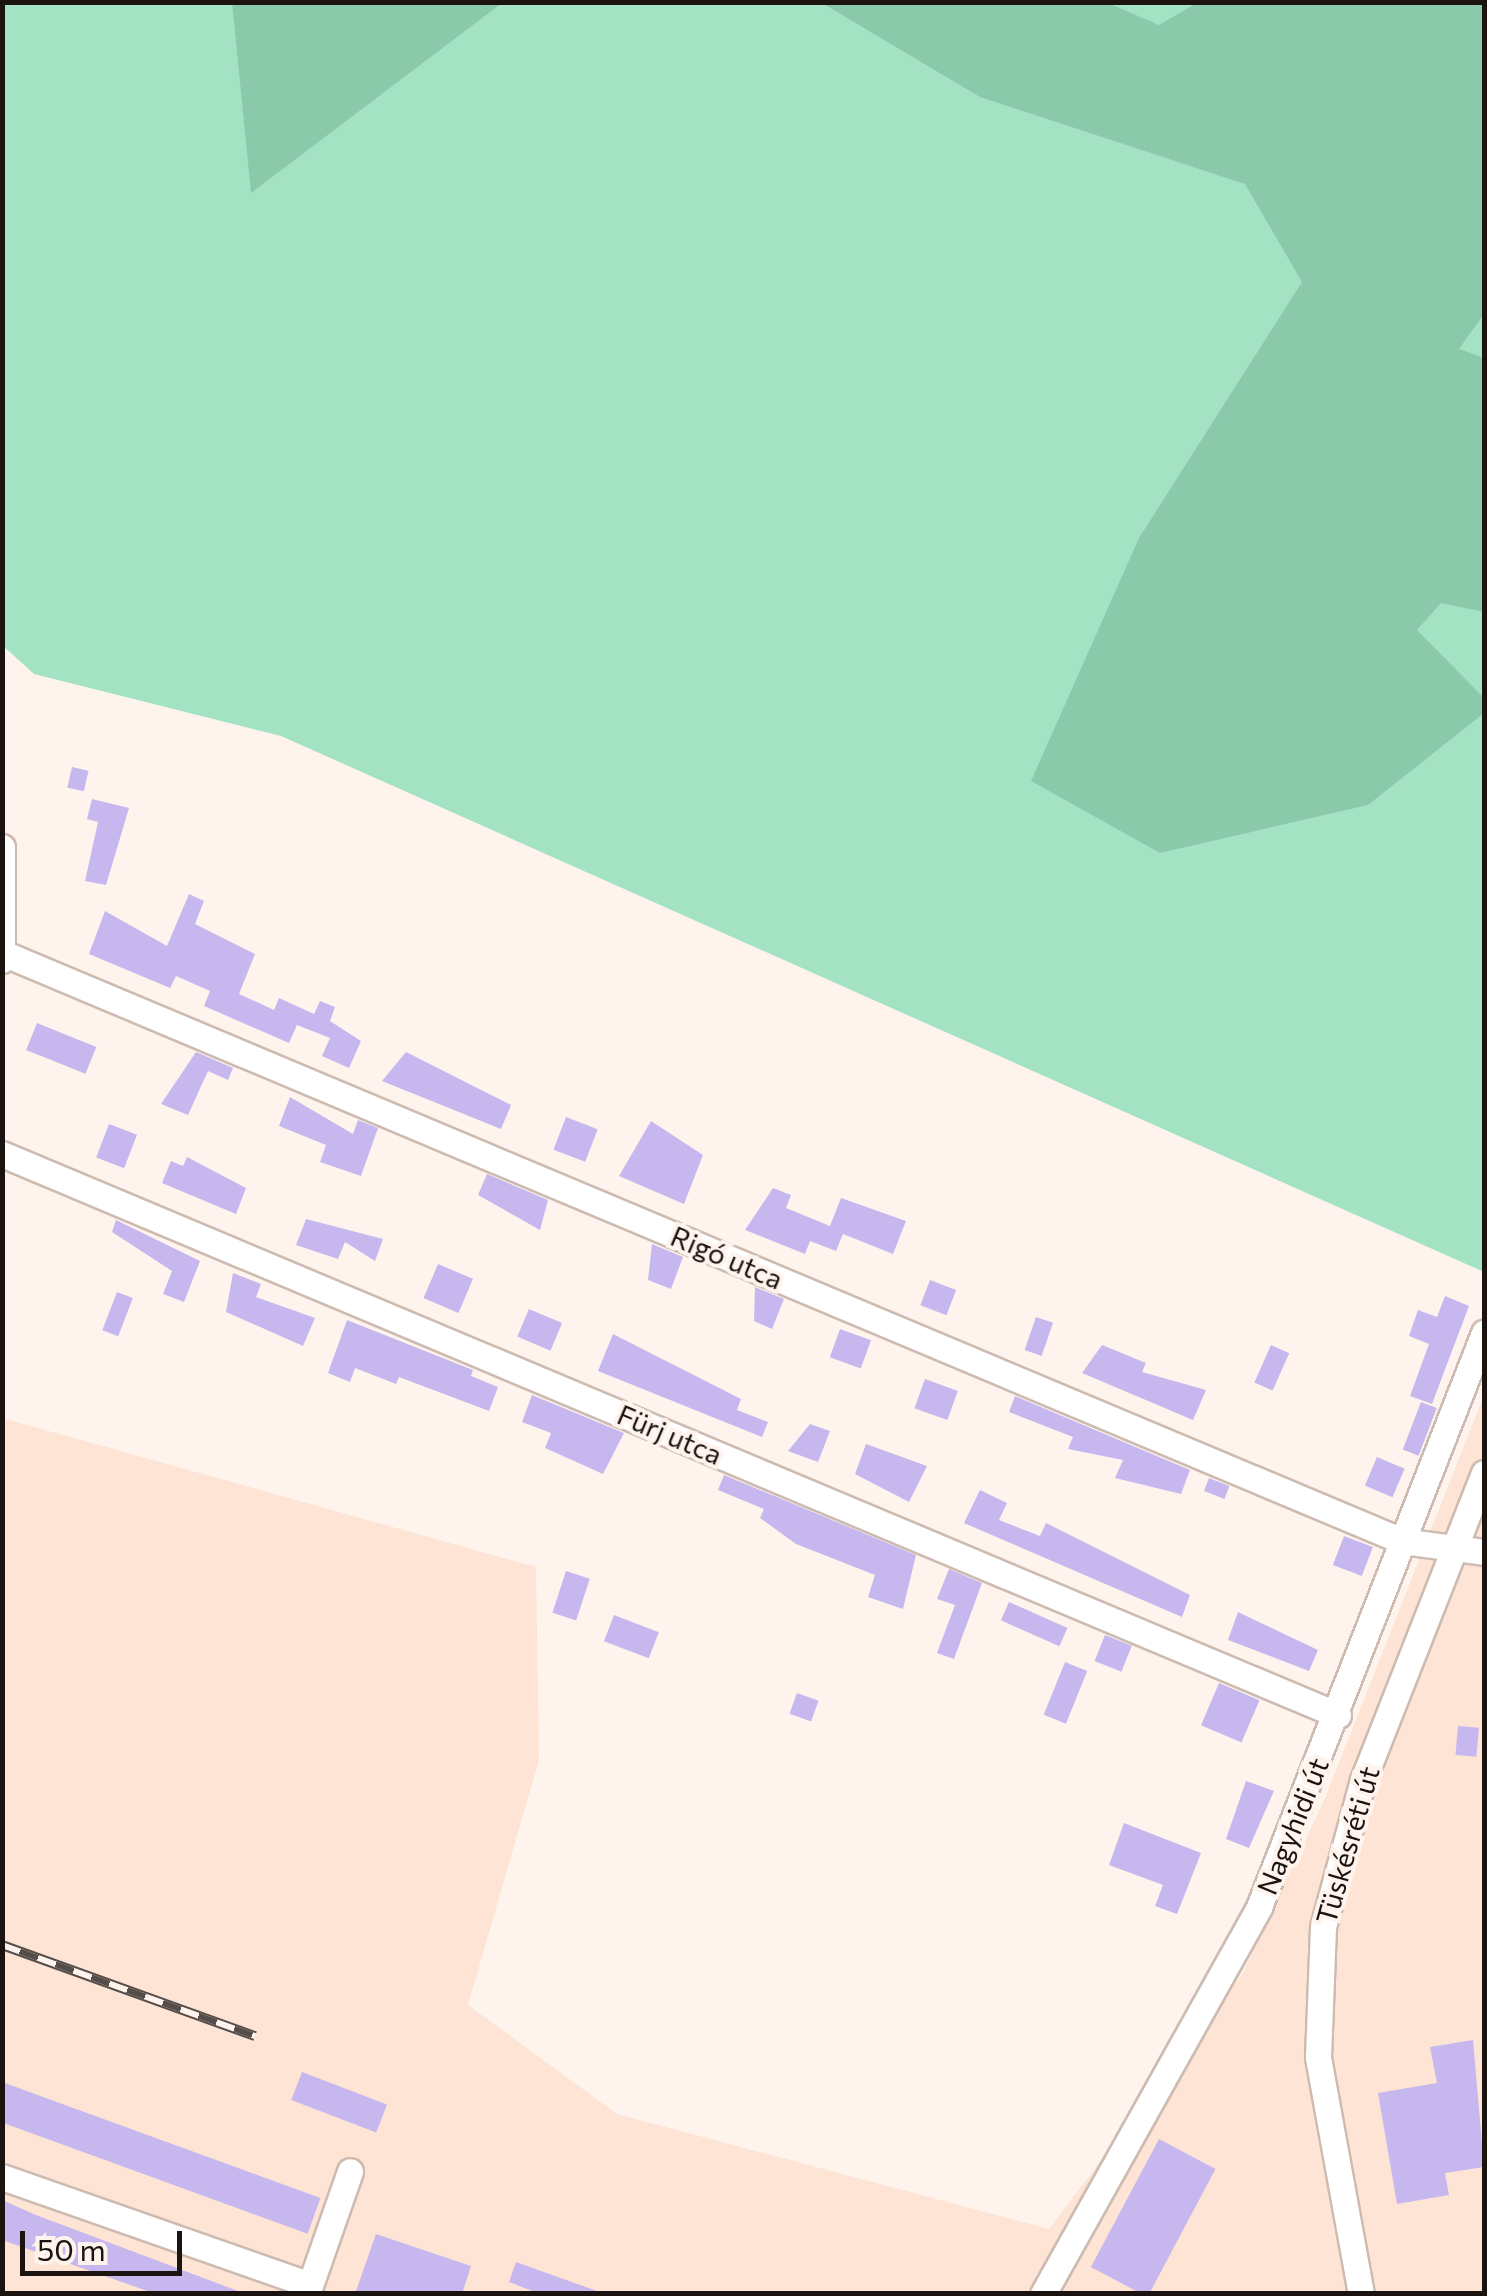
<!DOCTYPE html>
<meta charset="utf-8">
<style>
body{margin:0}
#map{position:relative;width:1487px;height:2296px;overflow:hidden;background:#fff4ed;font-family:Commissioner,sans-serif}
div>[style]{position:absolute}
.built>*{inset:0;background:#fee4d5}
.green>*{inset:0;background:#a4e2c4}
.forest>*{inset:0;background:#8bc9ab}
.building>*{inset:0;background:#c6b8ee;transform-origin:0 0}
.roads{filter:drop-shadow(2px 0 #cdbbb1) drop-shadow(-2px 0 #cdbbb1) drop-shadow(0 2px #cdbbb1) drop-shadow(0 -2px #cdbbb1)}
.minor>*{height:25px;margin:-12.5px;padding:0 12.5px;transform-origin:12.5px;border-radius:12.5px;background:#fff}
.rail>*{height:10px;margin-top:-5px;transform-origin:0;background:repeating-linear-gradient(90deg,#fff4ed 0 19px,#554d49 0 38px);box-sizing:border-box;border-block:2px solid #554d49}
span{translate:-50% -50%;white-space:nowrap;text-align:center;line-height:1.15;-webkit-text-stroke:8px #fff4ed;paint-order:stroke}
.street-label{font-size:28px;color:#1a1310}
.frame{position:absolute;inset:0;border:5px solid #1a1310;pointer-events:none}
.scale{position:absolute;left:20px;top:2231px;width:162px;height:45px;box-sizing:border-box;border:5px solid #1a1310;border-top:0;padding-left:12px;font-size:30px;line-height:35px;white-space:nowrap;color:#1a1310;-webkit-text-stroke:8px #fff4ed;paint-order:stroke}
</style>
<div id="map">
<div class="built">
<i style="clip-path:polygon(1484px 1395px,1484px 2293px,3px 2293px,2px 1418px,536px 1567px,539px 1760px,468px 2005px,617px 2114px,1049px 2229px,1243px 1973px,1326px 1796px)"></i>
</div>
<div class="green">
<i style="clip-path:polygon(2px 3px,1484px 3px,1484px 1272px,281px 736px,34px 674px,2px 645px)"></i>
</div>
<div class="forest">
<i style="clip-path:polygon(232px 2px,502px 2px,502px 3px,251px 193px)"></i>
<i style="clip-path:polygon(822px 3px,1108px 3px,1159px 25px,1197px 3px,1484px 3px,1484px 314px,1459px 349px,1484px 358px,1484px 612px,1441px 603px,1417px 630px,1484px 698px,1484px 713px,1368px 805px,1160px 853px,1031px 781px,1139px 538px,1302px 282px,1245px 184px,980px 97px)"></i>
</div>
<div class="building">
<i style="left:72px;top:767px;width:17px;height:21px;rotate:13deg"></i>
<i style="clip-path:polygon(92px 799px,129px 808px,106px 885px,85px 881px,98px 822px,87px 819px)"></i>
<i style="clip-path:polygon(189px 894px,204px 901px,195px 924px,255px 954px,239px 994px,274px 1010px,279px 998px,314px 1014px,320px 1001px,335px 1007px,330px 1021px,361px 1041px,349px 1068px,322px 1056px,330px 1038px,297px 1025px,289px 1043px,204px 1006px,210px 991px,176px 976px,170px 988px,89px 954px,105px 911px,167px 946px)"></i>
<i style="left:37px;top:1023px;width:64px;height:29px;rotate:22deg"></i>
<i style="clip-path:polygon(196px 1052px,233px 1068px,228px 1080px,208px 1071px,188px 1115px,161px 1104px)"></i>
<i style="clip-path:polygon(406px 1052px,511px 1105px,501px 1129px,382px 1081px)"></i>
<i style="clip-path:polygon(290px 1097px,353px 1134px,358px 1120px,378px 1128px,361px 1176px,320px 1162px,326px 1145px,279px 1126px)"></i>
<i style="left:566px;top:1117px;width:34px;height:35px;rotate:21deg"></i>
<i style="clip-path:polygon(651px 1121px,703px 1155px,684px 1204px,619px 1176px)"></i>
<i style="left:109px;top:1124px;width:30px;height:36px;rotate:21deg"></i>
<i style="clip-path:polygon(187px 1157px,246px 1188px,236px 1214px,162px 1183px,171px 1161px,183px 1166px)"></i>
<i style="clip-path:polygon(487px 1174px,548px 1200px,540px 1230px,478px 1195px)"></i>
<i style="clip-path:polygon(773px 1188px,791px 1195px,786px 1208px,830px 1226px,841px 1198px,906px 1221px,893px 1254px,843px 1234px,836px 1251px,810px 1241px,805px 1254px,745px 1230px)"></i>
<i style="clip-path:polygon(306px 1219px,383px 1239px,375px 1261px,345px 1242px,338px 1259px,296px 1245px)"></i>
<i style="clip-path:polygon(116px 1220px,200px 1261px,184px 1302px,163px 1294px,172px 1271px,112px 1232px)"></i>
<i style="clip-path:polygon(652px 1244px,683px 1257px,671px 1289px,648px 1280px)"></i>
<i style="left:438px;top:1264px;width:38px;height:37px;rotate:23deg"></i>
<i style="clip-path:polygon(233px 1273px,261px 1284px,256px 1297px,315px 1318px,303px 1346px,226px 1312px)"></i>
<i style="left:930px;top:1280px;width:28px;height:27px;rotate:21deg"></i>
<i style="clip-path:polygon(755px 1287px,784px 1299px,772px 1329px,754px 1321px)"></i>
<i style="left:117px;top:1292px;width:17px;height:41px;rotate:21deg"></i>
<i style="clip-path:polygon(1445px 1296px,1469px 1306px,1432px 1404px,1410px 1396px,1429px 1344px,1409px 1336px,1418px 1310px,1437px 1317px)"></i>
<i style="left:529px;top:1309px;width:36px;height:30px;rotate:23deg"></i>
<i style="left:1036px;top:1317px;width:18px;height:35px;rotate:19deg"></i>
<i style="clip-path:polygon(347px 1320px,473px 1370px,471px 1376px,498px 1387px,489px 1411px,399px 1377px,396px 1384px,355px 1368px,350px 1382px,328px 1373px)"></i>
<i style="left:840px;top:1329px;width:33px;height:30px;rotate:20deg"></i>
<i style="clip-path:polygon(613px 1334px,741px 1399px,737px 1410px,768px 1422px,762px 1437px,598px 1371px)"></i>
<i style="clip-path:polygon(1102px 1345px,1146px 1363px,1142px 1372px,1206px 1390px,1193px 1420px,1082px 1373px)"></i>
<i style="left:1271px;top:1345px;width:20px;height:41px;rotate:24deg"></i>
<i style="left:925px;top:1379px;width:35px;height:31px;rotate:20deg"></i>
<i style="clip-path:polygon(532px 1395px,624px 1433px,603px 1474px,545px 1448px,551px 1433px,522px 1422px)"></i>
<i style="clip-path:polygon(1015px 1396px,1190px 1470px,1181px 1494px,1115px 1478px,1123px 1460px,1068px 1449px,1073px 1437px,1009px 1412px)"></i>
<i style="left:1421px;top:1402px;width:17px;height:51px;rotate:21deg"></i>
<i style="clip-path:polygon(810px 1424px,830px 1431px,818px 1462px,788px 1451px)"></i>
<i style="clip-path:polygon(866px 1444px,927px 1466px,909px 1502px,855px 1474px)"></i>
<i style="left:1377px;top:1457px;width:30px;height:31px;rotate:23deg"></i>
<i style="clip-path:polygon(724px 1475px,916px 1555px,903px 1609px,868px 1597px,875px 1575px,796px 1544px,760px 1518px,764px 1509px,718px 1490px)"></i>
<i style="left:1209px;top:1478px;width:22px;height:14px;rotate:21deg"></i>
<i style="clip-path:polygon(980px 1490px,1007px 1503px,999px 1520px,1040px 1536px,1046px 1523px,1190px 1595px,1182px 1617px,964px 1523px)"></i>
<i style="left:1344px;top:1536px;width:31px;height:31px;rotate:21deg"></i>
<i style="clip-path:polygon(949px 1569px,982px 1583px,954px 1659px,937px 1653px,955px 1605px,937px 1599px)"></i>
<i style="left:566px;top:1571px;width:25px;height:44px;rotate:18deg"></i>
<i style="left:1009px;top:1602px;width:64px;height:20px;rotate:24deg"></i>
<i style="clip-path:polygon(1238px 1612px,1318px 1650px,1309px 1671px,1228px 1640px)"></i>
<i style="left:614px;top:1615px;width:48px;height:28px;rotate:21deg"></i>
<i style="left:1105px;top:1635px;width:29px;height:28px;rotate:22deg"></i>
<i style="left:1065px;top:1662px;width:24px;height:57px;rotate:22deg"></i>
<i style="left:1219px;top:1683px;width:44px;height:46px;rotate:23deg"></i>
<i style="left:797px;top:1693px;width:23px;height:22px;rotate:20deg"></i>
<i style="left:1458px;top:1726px;width:21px;height:29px;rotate:5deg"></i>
<i style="clip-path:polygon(1246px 1781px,1274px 1791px,1249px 1848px,1226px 1839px)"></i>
<i style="clip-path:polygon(1124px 1823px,1201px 1853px,1177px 1914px,1155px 1906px,1163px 1885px,1109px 1865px)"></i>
<i style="clip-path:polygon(1473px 2040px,1484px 2167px,1445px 2173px,1449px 2195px,1397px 2204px,1378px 2093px,1437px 2083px,1430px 2047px)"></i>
<i style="left:302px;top:2072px;width:91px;height:30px;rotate:21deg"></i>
<i style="left:2px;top:2082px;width:339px;height:38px;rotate:20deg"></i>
<i style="left:1159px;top:2139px;width:64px;height:145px;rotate:28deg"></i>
<i style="clip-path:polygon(2px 2200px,36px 2215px,246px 2294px,156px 2294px,2px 2240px)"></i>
<i style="clip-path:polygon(376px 2234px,471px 2266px,462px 2294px,355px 2294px)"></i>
<i style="clip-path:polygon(516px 2262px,597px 2291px,596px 2294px,540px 2294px,509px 2282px)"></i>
</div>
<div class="roads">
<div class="minor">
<i style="left:2px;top:847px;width:113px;rotate:90deg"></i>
<i style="left:5px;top:954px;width:1515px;rotate:22.79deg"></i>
<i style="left:1402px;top:1541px;width:83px;rotate:7.6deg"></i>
<i style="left:2px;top:1154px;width:1449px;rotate:22.78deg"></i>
<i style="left:2px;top:2177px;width:326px;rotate:19.3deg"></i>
<i style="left:307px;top:2294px;width:130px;rotate:-70.7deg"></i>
<i style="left:1043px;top:2294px;width:443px;rotate:-60.8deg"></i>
<i style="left:1259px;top:1907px;width:617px;rotate:-68.6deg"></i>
<i style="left:1361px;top:2294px;width:241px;rotate:-100.3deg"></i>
<i style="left:1318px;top:2057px;width:130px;rotate:-87.8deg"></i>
<i style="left:1323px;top:1927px;width:152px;rotate:-74.8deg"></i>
<i style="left:1363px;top:1780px;width:330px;rotate:-68.5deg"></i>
</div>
</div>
<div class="rail">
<i style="left:2px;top:1945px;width:269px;rotate:19.8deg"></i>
</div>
<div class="street-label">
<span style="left:727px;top:1257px;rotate:23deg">Rigó utca</span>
<span style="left:670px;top:1434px;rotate:23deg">Fürj utca</span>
<span style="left:1292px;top:1826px;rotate:-68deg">Nagyhidi út</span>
<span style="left:1347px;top:1845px;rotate:-74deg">Tüskésréti út</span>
</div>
<div class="frame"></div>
<div class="scale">50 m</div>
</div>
